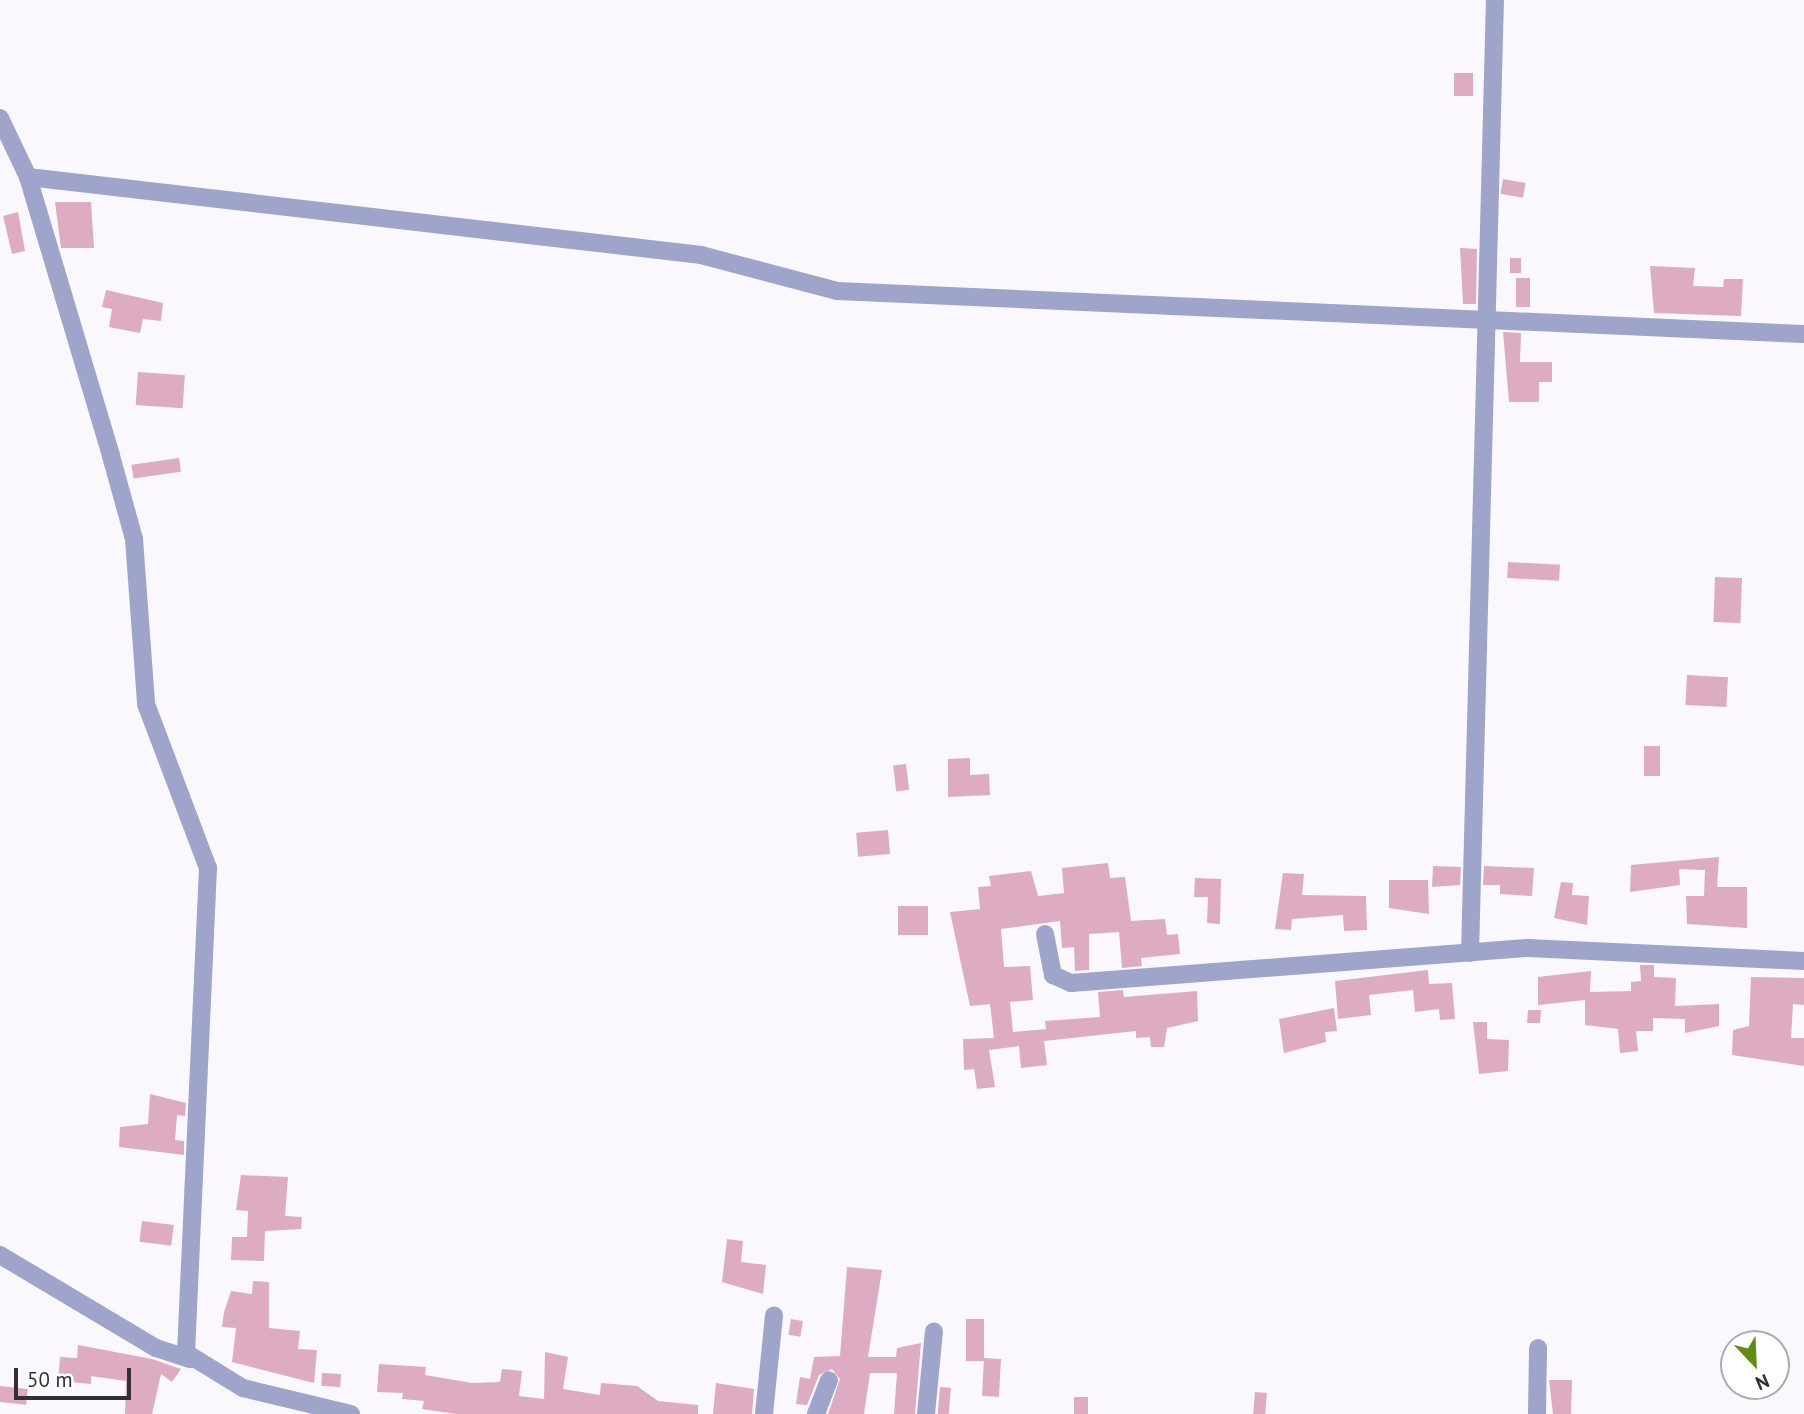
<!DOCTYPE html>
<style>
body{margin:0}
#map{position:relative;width:1804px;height:1414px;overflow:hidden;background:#fbf8fd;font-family:"PT Sans",sans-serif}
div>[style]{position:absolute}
.building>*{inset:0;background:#ddacc3;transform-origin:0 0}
.minor>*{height:18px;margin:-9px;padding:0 9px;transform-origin:9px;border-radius:9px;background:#9fa4ca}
span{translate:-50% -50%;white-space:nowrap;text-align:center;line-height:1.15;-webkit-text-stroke:7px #fff;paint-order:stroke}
.north{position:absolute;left:1720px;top:1330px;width:70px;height:70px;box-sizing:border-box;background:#fff;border:2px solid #adabaf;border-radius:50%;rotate:157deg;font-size:19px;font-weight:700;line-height:28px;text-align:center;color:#332d36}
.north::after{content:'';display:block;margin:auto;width:24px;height:32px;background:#648b15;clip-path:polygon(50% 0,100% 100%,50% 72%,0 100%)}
.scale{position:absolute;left:14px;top:1368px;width:117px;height:32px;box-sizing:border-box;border:4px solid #332d36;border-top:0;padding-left:9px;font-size:21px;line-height:24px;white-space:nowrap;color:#332d36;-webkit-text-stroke:5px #fff;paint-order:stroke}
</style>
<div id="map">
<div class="building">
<i style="left:1454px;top:73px;width:19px;height:23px"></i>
<i style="left:1503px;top:179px;width:23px;height:15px;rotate:10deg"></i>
<i style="clip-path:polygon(55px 202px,91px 202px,94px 248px,61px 248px)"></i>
<i style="clip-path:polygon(18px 212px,25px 251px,12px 254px,3px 216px)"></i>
<i style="clip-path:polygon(1460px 248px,1477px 249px,1476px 304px,1463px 304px)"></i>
<i style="left:1510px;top:258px;width:11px;height:15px"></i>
<i style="clip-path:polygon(1650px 266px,1695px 268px,1693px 286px,1723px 287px,1724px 279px,1743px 279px,1741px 316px,1654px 313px)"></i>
<i style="left:1516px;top:278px;width:14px;height:29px"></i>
<i style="clip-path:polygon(106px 290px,163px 303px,161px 321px,143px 319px,140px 333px,109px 327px,112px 309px,102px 307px)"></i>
<i style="clip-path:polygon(1503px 332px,1521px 333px,1520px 362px,1552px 362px,1552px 382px,1539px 382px,1539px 402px,1509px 402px)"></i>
<i style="left:138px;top:372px;width:47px;height:33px;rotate:4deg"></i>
<i style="left:179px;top:458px;width:14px;height:48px;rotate:82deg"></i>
<i style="left:1508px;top:562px;width:52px;height:16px;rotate:3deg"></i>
<i style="left:1715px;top:577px;width:27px;height:45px;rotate:2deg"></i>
<i style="left:1687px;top:675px;width:41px;height:30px;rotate:3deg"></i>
<i style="left:1644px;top:746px;width:16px;height:30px"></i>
<i style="clip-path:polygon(970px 758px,970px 775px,989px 774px,990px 795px,948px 797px,948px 759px)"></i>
<i style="left:906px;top:764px;width:26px;height:13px;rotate:83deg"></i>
<i style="left:888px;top:830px;width:24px;height:32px;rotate:85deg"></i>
<i style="clip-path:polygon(1719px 857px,1717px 887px,1747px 887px,1747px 928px,1687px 924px,1686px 896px,1704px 896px,1705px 870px,1679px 869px,1680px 885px,1630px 892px,1631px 865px)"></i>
<i style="clip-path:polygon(1108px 863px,1110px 878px,1125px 877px,1131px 921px,1165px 919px,1167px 935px,1178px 934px,1180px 954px,1141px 958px,1142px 966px,1122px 968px,1119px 932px,1089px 934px,1089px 970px,1075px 971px,1074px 947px,1062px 948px,1060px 921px,1001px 929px,1004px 967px,1030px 966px,1033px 1000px,1010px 1002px,1013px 1032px,1046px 1029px,1045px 1021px,1100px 1017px,1098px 992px,1123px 990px,1124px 997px,1197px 991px,1198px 1021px,1167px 1028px,1164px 1047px,1151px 1047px,1150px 1037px,1136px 1038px,1136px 1031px,1044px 1041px,1047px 1065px,1021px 1068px,1019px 1046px,989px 1050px,995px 1087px,977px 1089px,974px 1069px,964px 1070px,963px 1039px,994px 1038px,990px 1004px,970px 1006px,950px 912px,980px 909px,978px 887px,991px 886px,989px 876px,1031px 871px,1038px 896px,1064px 893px,1062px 868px)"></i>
<i style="clip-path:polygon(1433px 866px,1461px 867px,1460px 885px,1432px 887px)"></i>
<i style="clip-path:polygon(1484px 866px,1534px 868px,1532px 896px,1500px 894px,1500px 885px,1483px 885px)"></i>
<i style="clip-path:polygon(1283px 873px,1304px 874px,1302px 895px,1366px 896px,1367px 930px,1344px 931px,1343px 915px,1292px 919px,1291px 930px,1275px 929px)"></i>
<i style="clip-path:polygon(1195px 878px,1221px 879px,1220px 924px,1207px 923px,1208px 897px,1194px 897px)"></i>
<i style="clip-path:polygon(1389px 880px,1428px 880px,1429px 914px,1389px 908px)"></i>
<i style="clip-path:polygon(1561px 882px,1573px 883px,1572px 895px,1589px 896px,1587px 925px,1554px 918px)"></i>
<i style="left:898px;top:906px;width:30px;height:29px"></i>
<i style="clip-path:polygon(1640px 965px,1654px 965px,1654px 977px,1676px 978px,1675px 1006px,1719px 1004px,1719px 1026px,1685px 1033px,1685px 1019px,1653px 1018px,1653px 1031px,1636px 1031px,1638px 1051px,1620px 1053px,1618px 1029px,1585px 1025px,1585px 1000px,1538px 1005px,1538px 977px,1591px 971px,1590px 992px,1631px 991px,1631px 982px,1641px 981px)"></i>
<i style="clip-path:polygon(1428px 970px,1429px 984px,1452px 983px,1455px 1019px,1440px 1020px,1439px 1009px,1415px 1012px,1413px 990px,1369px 995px,1371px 1015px,1338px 1019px,1335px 981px)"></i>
<i style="clip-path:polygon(1751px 977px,1804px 978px,1804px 1005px,1793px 1004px,1791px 1038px,1804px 1038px,1804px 1066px,1732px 1055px,1733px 1030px,1749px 1026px)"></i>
<i style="clip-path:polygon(1334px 1008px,1337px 1031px,1325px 1032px,1326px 1042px,1284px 1053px,1279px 1019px)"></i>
<i style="clip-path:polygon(1528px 1010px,1541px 1010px,1540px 1023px,1527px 1023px)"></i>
<i style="clip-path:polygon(1473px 1022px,1487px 1022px,1487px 1039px,1509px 1040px,1508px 1071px,1479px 1074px)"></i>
<i style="clip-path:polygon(150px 1094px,186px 1103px,185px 1116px,177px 1115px,175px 1140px,184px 1141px,184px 1155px,119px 1147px,120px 1127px,148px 1124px)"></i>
<i style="clip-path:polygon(241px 1175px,288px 1177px,285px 1216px,302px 1217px,301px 1229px,265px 1231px,264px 1261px,231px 1260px,232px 1237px,247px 1237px,248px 1211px,236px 1210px)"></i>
<i style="left:142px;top:1221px;width:32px;height:21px;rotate:7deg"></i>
<i style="clip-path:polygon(727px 1239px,743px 1241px,741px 1262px,766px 1265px,763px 1294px,722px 1282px)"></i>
<i style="clip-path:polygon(847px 1267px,882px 1270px,868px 1357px,896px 1357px,897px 1348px,921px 1343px,915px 1414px,894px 1414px,897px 1373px,870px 1373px,864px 1414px,828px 1414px,840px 1379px,832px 1369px,819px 1375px,807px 1405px,796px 1404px,800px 1377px,810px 1379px,814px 1357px,840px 1356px)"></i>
<i style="clip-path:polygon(253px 1281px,269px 1282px,269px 1328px,300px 1331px,298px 1349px,317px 1350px,314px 1383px,232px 1362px,236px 1328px,222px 1327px,224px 1312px,231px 1291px,252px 1294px)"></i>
<i style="left:791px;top:1319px;width:12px;height:16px;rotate:9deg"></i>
<i style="left:966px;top:1319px;width:18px;height:42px"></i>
<i style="clip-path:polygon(78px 1345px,152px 1359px,181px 1369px,172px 1382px,161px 1374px,152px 1414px,125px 1414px,126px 1381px,91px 1376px,91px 1384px,58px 1381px,60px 1357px,77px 1358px)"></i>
<i style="clip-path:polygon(545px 1352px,568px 1357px,563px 1389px,600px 1395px,601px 1383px,637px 1386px,658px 1401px,698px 1405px,698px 1414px,456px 1414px,422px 1409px,424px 1401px,402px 1399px,403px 1393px,377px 1392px,379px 1364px,426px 1367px,425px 1375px,472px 1383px,500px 1382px,502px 1369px,522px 1371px,519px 1396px,544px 1399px)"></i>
<i style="left:984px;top:1358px;width:17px;height:38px;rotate:3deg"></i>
<i style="left:322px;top:1373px;width:19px;height:13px;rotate:3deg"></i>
<i style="clip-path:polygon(1549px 1380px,1572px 1380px,1571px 1414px,1553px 1414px)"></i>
<i style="clip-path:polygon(716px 1383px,754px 1389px,752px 1414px,713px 1414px)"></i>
<i style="left:0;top:1386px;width:28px;height:16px;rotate:6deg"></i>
<i style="left:940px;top:1387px;width:11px;height:27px;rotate:5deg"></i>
<i style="left:1255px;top:1392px;width:12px;height:22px;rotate:5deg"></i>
<i style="left:1074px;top:1397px;width:14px;height:17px"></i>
</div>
<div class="minor">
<i style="left:0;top:118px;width:65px;rotate:64.6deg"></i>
<i style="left:28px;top:177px;width:291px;rotate:73.4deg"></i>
<i style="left:111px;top:456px;width:86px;rotate:74.5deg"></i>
<i style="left:134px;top:539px;width:165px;rotate:85.8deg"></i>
<i style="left:146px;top:704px;width:175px;rotate:69.3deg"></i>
<i style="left:208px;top:868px;width:485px;rotate:92.6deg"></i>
<i style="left:186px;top:1353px;width:67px;rotate:31.6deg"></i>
<i style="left:243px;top:1388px;width:111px;rotate:13.5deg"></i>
<i style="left:28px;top:177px;width:678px;rotate:6.61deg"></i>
<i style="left:701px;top:255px;width:141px;rotate:14.8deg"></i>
<i style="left:837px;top:291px;width:968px;rotate:2.55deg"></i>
<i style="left:1045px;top:934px;width:42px;rotate:79deg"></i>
<i style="left:1053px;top:975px;width:20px;rotate:24deg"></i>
<i style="left:1071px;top:983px;width:458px;rotate:-4.4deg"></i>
<i style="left:1528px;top:948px;width:276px;rotate:2.7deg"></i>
<i style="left:1470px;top:953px;width:953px;rotate:-88.5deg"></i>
<i style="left:0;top:1255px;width:182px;rotate:30.8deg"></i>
<i style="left:156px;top:1348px;width:36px;rotate:18deg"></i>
<i style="left:764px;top:1414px;width:99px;rotate:-84.2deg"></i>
<i style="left:816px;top:1414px;width:36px;rotate:-69deg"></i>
<i style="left:926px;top:1414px;width:83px;rotate:-84.5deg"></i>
<i style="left:1537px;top:1414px;width:66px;rotate:-89.1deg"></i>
</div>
<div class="north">N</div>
<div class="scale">50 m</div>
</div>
